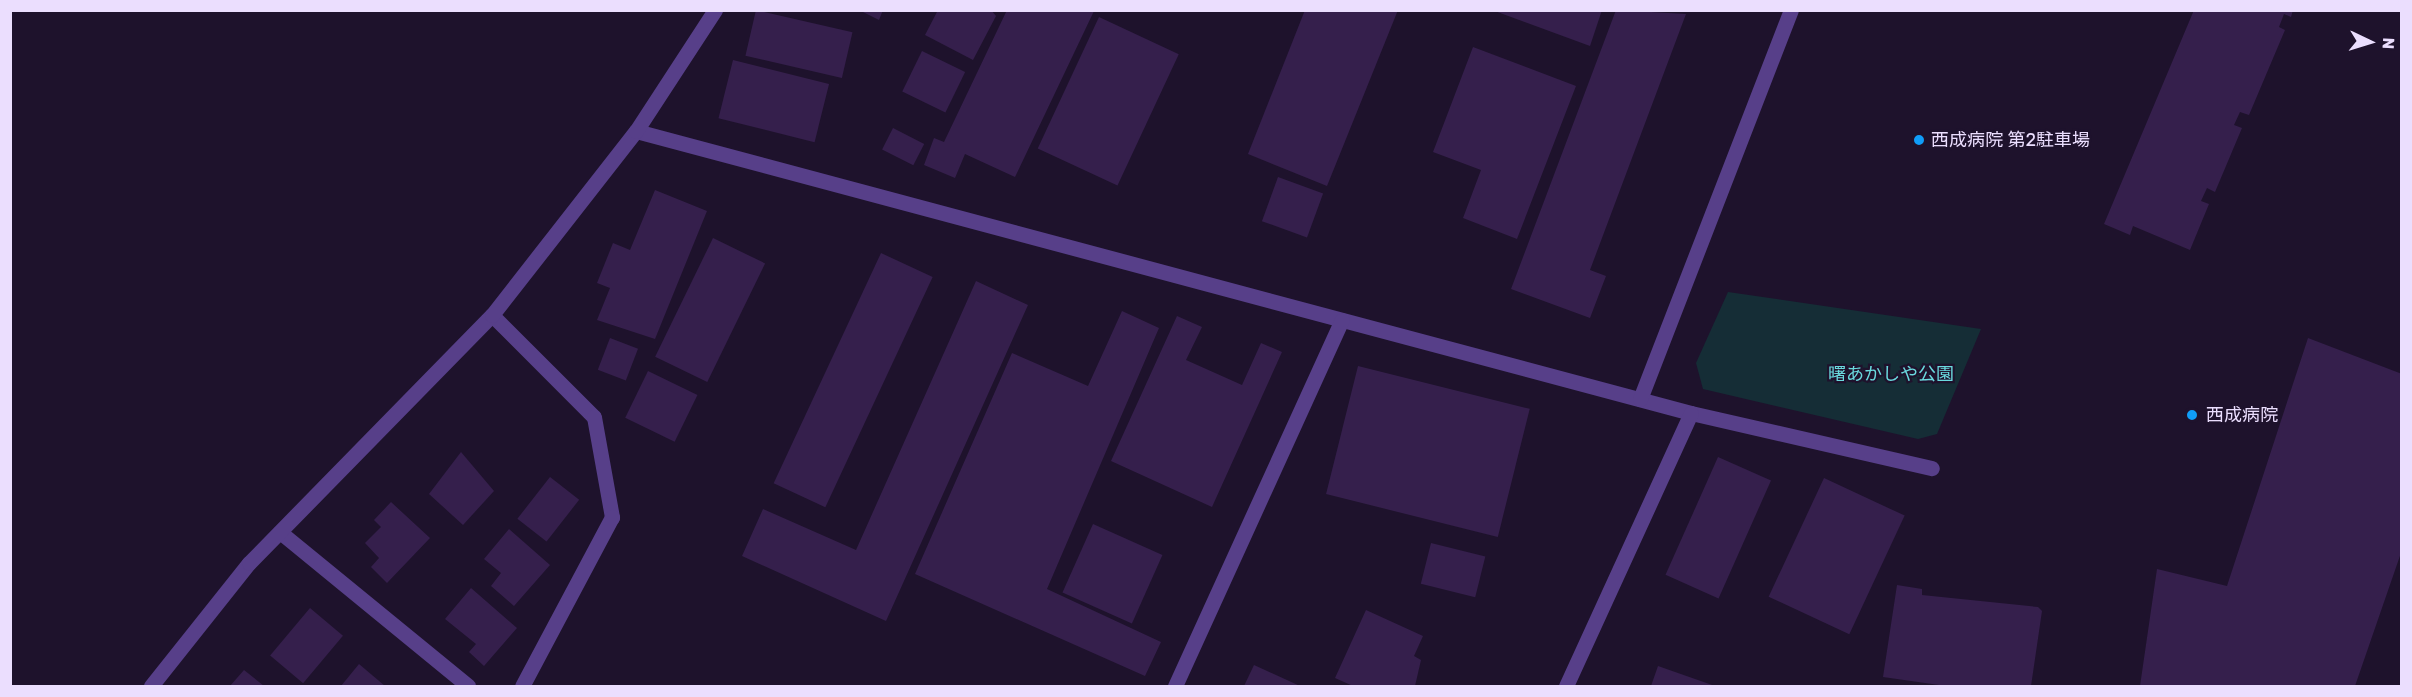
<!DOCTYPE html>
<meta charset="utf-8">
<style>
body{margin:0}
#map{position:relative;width:2412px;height:697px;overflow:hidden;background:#1e122c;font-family:Rubik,"Noto Sans JP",sans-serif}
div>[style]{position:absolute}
.green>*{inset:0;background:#152d36}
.building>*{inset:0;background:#351f4c;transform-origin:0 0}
.minor>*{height:15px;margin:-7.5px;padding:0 7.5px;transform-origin:7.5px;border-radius:7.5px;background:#573f89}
.dots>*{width:16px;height:16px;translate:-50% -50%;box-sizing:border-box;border:3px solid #1e122c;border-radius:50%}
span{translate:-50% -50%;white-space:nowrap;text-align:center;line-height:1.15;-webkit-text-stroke:4.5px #1e122c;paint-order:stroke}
.poi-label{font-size:18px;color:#ebdefe}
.left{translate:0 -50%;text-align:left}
.park-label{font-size:18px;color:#6ad9de}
.frame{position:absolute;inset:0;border:12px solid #ebdefe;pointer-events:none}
.north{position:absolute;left:2340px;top:12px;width:60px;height:60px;-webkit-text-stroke:4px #1e122c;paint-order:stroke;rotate:94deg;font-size:16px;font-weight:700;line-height:24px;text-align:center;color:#ebdefe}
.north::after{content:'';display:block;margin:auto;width:21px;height:27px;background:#ebdefe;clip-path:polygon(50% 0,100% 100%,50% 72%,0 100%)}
</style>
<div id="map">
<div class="green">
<i style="clip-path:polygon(1728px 292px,1981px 329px,1937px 434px,1918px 439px,1703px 389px,1696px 363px)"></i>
</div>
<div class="building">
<i style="left:756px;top:10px;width:99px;height:47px;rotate:13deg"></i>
<i style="clip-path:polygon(859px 10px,883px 10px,879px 20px)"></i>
<i style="clip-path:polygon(938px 10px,991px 10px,996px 16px,973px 60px,925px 35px)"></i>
<i style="clip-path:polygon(1007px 10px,1094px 11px,1015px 177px,965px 154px,955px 178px,924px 165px,934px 138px,944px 142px)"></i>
<i style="clip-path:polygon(1305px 10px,1398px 10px,1327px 186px,1248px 154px)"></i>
<i style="clip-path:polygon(1492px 10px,1602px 10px,1590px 46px)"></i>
<i style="clip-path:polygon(1616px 10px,1686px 14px,1590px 270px,1606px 276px,1590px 318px,1511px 289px)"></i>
<i style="clip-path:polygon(2194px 10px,2293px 10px,2291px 17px,2284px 14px,2279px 27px,2285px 30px,2249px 115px,2240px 112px,2234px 125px,2242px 128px,2215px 192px,2207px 188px,2201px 201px,2209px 204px,2190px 250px,2133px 226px,2130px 235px,2104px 224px)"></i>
<i style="left:1099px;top:17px;width:88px;height:145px;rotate:25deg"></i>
<i style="clip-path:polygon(1473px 47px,1576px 86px,1517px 239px,1463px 218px,1481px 170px,1433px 152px)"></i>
<i style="left:922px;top:51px;width:48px;height:45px;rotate:26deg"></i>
<i style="left:733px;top:60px;width:99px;height:60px;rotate:14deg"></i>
<i style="left:893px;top:128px;width:35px;height:24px;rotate:27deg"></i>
<i style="left:1278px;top:177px;width:48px;height:47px;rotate:20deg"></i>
<i style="clip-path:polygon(655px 190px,707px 211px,655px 339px,597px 320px,610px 288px,597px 283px,613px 243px,630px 250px)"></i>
<i style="left:713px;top:238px;width:58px;height:132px;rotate:26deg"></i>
<i style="left:881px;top:253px;width:57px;height:254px;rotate:25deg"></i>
<i style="clip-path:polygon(976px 281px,1028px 305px,886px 621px,742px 556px,763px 509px,856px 550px)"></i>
<i style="clip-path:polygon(1122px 311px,1159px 328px,1047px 589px,1161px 642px,1145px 676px,915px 574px,1012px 353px,1088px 386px)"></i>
<i style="clip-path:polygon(1177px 316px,1202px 327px,1186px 360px,1242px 385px,1261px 343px,1282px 352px,1212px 507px,1111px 461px)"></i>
<i style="left:610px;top:338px;width:30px;height:34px;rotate:21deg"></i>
<i style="clip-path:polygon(2308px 338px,2402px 374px,2402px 550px,2355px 686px,2140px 686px,2157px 569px,2227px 586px)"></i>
<i style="left:1358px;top:366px;width:177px;height:132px;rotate:14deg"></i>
<i style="left:648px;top:371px;width:55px;height:52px;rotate:26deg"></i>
<i style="clip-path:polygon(461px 452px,494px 491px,463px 525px,429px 494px)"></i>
<i style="left:1718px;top:457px;width:58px;height:129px;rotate:24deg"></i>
<i style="left:550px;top:477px;width:37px;height:53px;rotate:38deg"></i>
<i style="left:1824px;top:478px;width:89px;height:131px;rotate:25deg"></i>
<i style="clip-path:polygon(391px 502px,430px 538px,387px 583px,371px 567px,379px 558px,365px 543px,381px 527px,374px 520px)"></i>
<i style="left:1093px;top:524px;width:76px;height:75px;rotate:24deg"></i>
<i style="clip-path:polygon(509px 529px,550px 565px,514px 606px,491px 586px,501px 573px,484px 559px)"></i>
<i style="left:1431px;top:543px;width:56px;height:42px;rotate:14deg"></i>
<i style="clip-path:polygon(1897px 585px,1922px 589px,1922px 595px,2038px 607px,2042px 611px,2031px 686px,1946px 686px,1883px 677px)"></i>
<i style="clip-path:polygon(471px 588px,517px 628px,484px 666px,469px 652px,476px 644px,445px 619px)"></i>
<i style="left:310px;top:608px;width:43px;height:62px;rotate:40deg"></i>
<i style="clip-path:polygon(1366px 610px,1423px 636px,1414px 656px,1421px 660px,1415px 686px,1353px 686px,1335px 678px)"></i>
<i style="clip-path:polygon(359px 664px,385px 686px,341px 686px)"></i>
<i style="clip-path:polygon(1254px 665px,1300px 686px,1244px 686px)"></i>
<i style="clip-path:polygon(1658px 666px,1715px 686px,1651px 686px)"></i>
<i style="clip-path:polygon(244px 670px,264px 686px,230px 686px)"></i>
</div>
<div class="minor">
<i style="left:636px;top:131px;width:1092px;rotate:14.97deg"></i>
<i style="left:1691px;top:413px;width:247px;rotate:12.9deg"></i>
<i style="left:492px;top:315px;width:144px;rotate:45deg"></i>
<i style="left:594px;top:417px;width:102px;rotate:79.8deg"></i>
<i style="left:612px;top:517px;width:191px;rotate:118deg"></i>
<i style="left:1640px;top:399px;width:417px;rotate:-68.8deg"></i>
<i style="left:280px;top:532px;width:243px;rotate:39.3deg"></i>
<i style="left:151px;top:686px;width:157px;rotate:-51.5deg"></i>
<i style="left:249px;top:563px;width:347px;rotate:-45.6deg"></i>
<i style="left:492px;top:315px;width:234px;rotate:-52deg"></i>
<i style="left:636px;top:131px;width:145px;rotate:-56.9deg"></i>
<i style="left:1175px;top:686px;width:402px;rotate:-65.5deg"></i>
<i style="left:1566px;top:686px;width:300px;rotate:-65.4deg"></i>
</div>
<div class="dots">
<i style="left:1919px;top:140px;background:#109df8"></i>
<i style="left:2192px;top:415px;background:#109df8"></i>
</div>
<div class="poi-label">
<span class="left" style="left:1931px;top:140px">西成病院 第2駐車場</span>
<span class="left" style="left:2206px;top:415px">西成病院</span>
</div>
<div class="park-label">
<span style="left:1891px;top:374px">曙あかしや公園</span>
</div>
<div class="frame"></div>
<div class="north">N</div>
</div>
